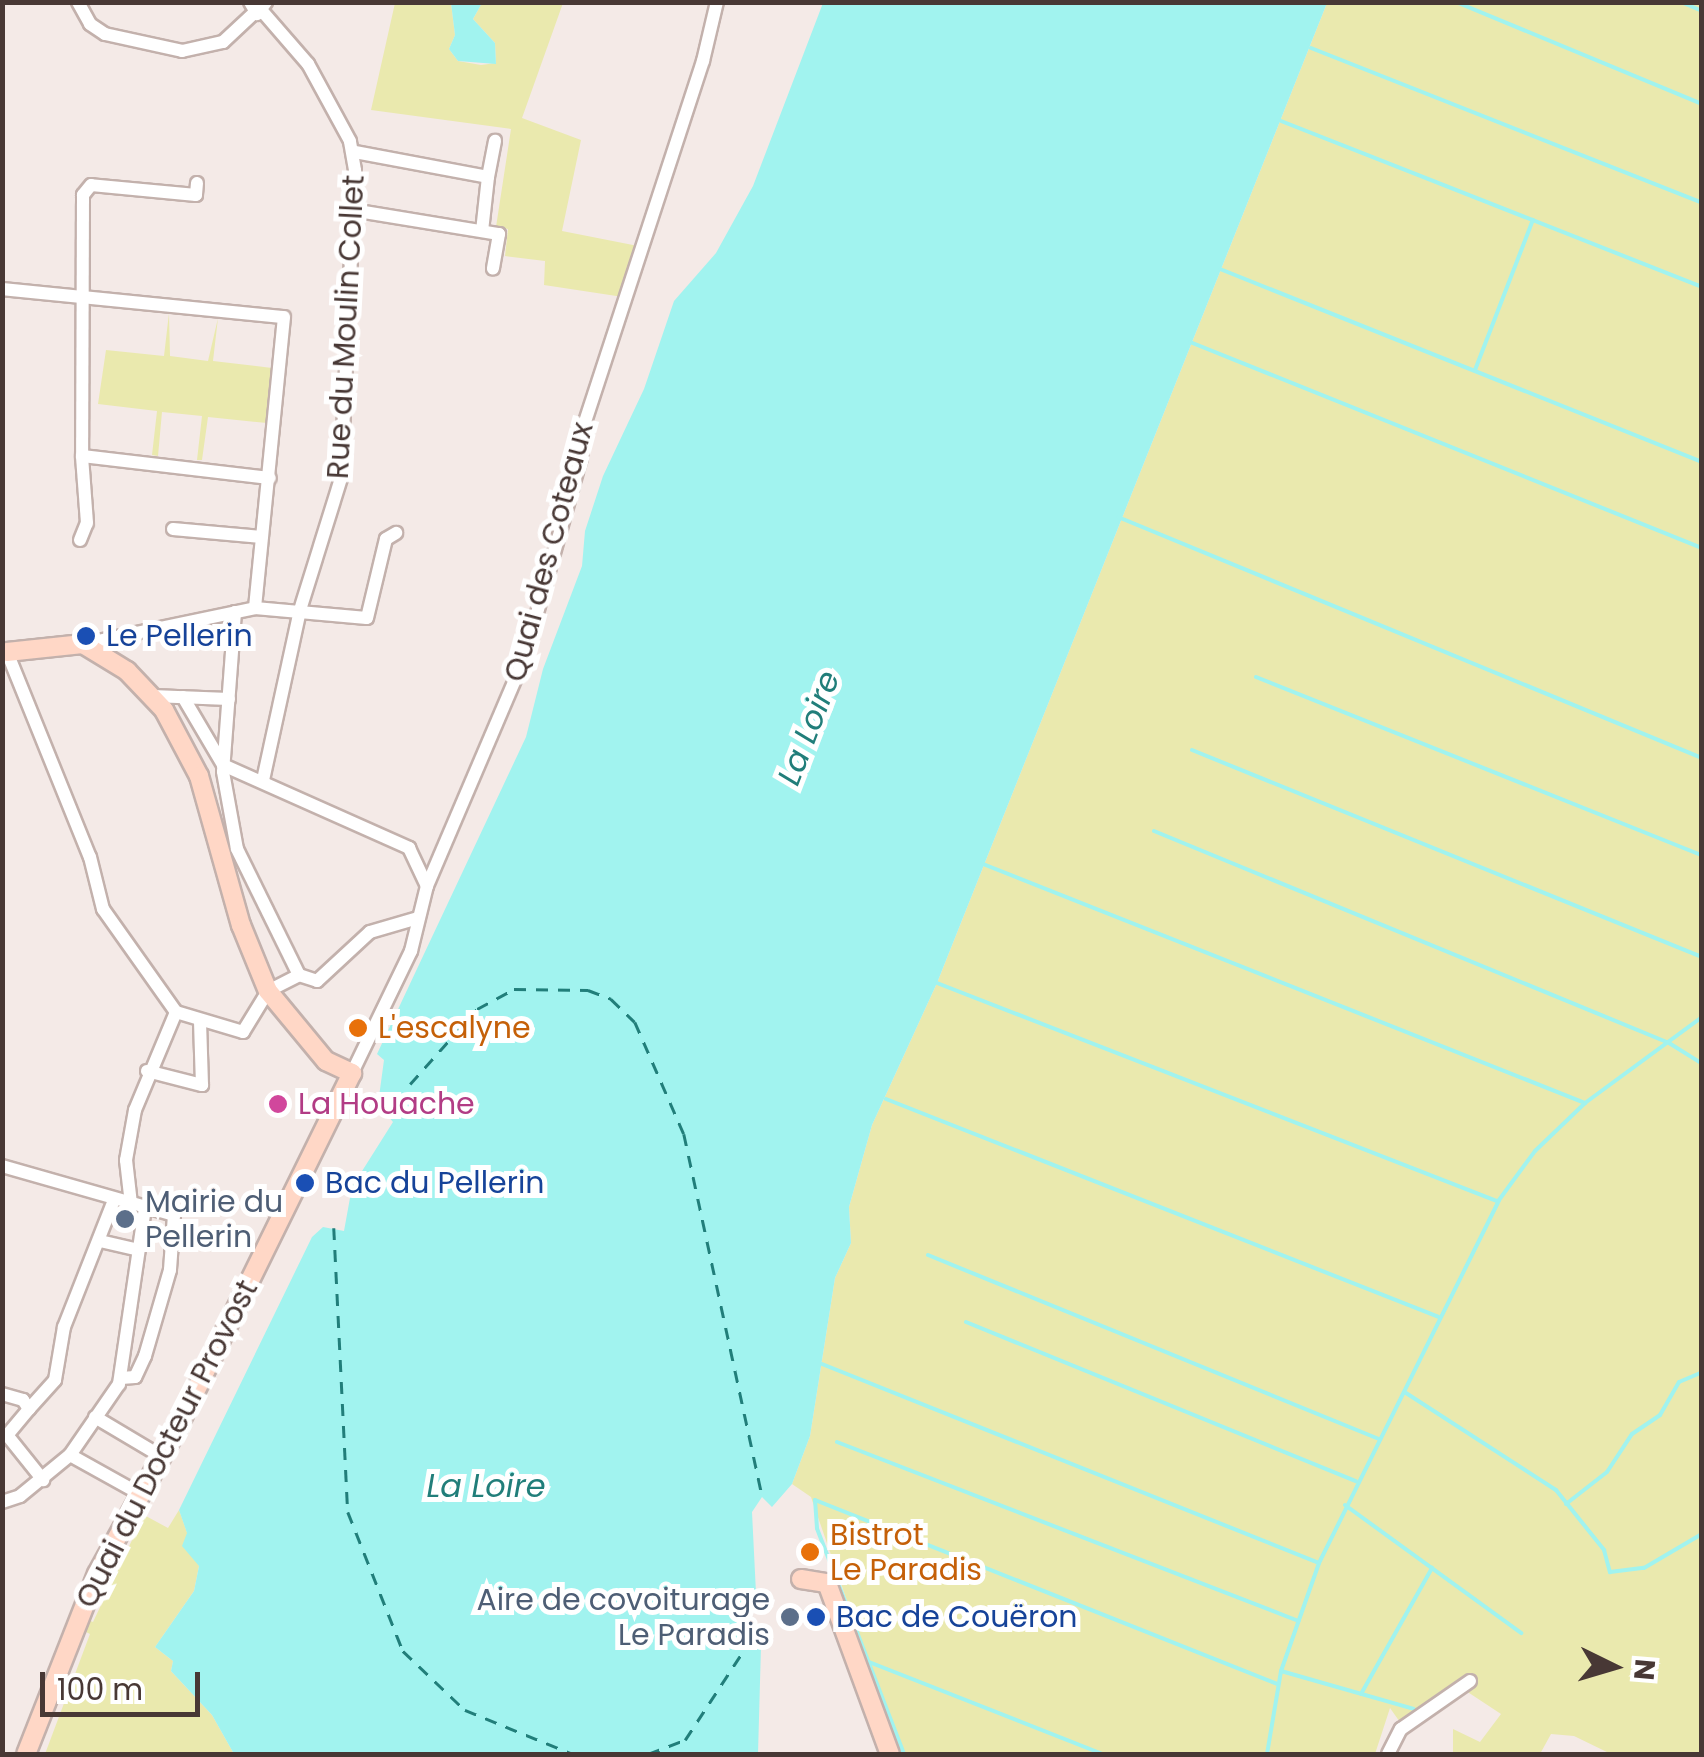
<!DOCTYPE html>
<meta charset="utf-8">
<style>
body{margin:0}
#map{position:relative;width:1704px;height:1757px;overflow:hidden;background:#f4eae7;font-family:Poppins,sans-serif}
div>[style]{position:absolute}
.green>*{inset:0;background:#eae9ae}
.water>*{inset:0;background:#a1f3ef}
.stream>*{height:4px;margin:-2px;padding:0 2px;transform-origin:2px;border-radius:2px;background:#a1f3ef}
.ferry>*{height:2.5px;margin-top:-1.25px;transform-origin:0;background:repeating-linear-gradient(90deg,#217e7a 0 12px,transparent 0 22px)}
.roads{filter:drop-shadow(2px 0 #c3b1ac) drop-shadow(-2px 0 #c3b1ac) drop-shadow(0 2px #c3b1ac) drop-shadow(0 -2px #c3b1ac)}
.street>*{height:12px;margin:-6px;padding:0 6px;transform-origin:6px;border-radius:6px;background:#fff}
.secondary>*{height:18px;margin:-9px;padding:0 9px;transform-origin:9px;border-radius:9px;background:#ffd7c6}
.dots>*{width:28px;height:28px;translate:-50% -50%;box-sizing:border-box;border:5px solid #fff;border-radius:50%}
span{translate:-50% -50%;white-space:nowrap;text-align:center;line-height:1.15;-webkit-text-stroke:10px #fff;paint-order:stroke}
.street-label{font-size:30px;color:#483835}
.transit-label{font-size:30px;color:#164399}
.left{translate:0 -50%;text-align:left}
.food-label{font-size:30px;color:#c56008}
.hotel-label{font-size:30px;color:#b23c85}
.service-label{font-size:30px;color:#4e5e75}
.right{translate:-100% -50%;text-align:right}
.water-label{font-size:32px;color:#217e7a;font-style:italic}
.frame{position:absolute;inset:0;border:5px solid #483835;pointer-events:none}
.north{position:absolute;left:1564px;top:1617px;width:100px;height:100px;-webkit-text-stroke:8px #fff;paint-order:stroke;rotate:95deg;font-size:28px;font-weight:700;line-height:40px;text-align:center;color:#483835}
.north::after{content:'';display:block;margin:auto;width:35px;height:45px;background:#483835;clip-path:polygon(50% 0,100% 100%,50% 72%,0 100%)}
.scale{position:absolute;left:40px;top:1672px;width:160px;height:45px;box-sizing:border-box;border:5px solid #483835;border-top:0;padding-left:12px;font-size:30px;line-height:35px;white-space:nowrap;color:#483835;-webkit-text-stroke:8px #fff;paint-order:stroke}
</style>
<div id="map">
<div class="green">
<i style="clip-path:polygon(395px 3px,451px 3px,455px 35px,449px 49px,458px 61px,481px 65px,496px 63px,495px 43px,473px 19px,482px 3px,563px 3px,522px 118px,581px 140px,562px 231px,638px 246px,623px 297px,544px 285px,545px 261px,505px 256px,508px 229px,496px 227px,511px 129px,371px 110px)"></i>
<i style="clip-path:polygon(1327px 3px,1701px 3px,1701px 1754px,1611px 1754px,1574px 1736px,1551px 1734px,1540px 1754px,1453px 1754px,1453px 1729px,1480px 1742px,1501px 1714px,1457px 1685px,1402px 1725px,1390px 1708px,1375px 1754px,900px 1754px,811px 1497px,792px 1484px,810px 1436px,835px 1278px,851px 1243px,849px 1207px,872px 1125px,937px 983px)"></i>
<i style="clip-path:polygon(169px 313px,170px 356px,208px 361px,218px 318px,213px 361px,272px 368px,267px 423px,208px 417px,202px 460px,197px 460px,202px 416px,162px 412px,158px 456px,152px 455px,157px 411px,98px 404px,106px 350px,164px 356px)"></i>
<i style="clip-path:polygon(179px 1510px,199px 1566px,194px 1591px,155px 1647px,173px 1661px,171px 1671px,212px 1715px,234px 1754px,45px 1754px,90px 1634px,82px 1630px,86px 1619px,93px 1622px,144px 1515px,168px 1528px)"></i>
</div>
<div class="water">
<i style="clip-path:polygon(451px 3px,482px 3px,473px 19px,495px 43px,496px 64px,458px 61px,449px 49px,455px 35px)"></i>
<i style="clip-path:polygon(823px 3px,1327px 3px,937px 983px,872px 1125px,849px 1207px,851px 1243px,835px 1278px,810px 1436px,792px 1484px,772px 1507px,762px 1497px,752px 1512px,756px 1593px,736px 1634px,761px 1646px,758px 1754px,234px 1754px,212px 1715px,171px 1671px,173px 1661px,155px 1647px,194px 1591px,199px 1566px,182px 1546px,187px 1533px,179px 1510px,312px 1237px,323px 1227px,344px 1231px,352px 1187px,393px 1122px,378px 1104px,384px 1060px,377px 1054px,526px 737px,543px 669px,582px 566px,585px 531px,603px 476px,644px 389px,674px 301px,716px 253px,753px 186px)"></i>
</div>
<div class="stream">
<i style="left:1456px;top:2px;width:266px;rotate:22.5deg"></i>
<i style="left:1681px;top:2px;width:23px;rotate:23deg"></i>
<i style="left:1311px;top:48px;width:421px;rotate:21.6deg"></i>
<i style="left:1281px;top:121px;width:453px;rotate:21.5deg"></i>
<i style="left:1220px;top:269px;width:519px;rotate:21.82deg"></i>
<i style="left:1190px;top:342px;width:552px;rotate:21.92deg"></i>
<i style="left:1475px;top:370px;width:161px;rotate:-68.9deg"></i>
<i style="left:1118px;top:517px;width:632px;rotate:22.42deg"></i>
<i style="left:1256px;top:677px;width:480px;rotate:21.8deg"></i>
<i style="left:1192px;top:750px;width:550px;rotate:22.09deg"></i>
<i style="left:1154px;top:831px;width:557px;rotate:22.37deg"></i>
<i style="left:1669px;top:1043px;width:39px;rotate:32deg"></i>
<i style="left:983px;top:864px;width:648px;rotate:21.65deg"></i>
<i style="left:937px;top:983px;width:601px;rotate:21.27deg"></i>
<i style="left:886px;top:1099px;width:594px;rotate:21.52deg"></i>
<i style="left:928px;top:1255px;width:487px;rotate:22.2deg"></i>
<i style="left:966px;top:1322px;width:421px;rotate:22.2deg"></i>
<i style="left:822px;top:1364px;width:535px;rotate:21.82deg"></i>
<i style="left:1406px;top:1393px;width:179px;rotate:32.9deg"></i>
<i style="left:1556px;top:1490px;width:77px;rotate:51.3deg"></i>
<i style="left:1604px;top:1550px;width:23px;rotate:75deg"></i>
<i style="left:1610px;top:1572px;width:34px;rotate:-7deg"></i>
<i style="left:1644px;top:1568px;width:67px;rotate:-30.4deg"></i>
<i style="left:837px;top:1442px;width:495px;rotate:21.2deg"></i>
<i style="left:1566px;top:1504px;width:52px;rotate:-38deg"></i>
<i style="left:1607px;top:1472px;width:45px;rotate:-56.7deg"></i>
<i style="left:1632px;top:1434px;width:34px;rotate:-34deg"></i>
<i style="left:1660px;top:1415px;width:38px;rotate:-60deg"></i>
<i style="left:1679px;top:1382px;width:25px;rotate:-23deg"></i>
<i style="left:1345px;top:1505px;width:218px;rotate:36deg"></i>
<i style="left:869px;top:1662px;width:251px;rotate:21.5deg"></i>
<i style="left:1281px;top:1671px;width:138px;rotate:15.9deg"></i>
<i style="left:1361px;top:1694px;width:145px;rotate:-60.6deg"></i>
<i style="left:904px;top:1754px;width:242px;rotate:-111.1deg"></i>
<i style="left:817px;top:1528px;width:28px;rotate:-94deg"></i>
<i style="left:815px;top:1500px;width:498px;rotate:21.7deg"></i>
<i style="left:1267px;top:1754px;width:84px;rotate:-80.4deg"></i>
<i style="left:1281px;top:1671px;width:114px;rotate:-70.6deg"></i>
<i style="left:1319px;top:1563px;width:405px;rotate:-63.6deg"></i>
<i style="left:1499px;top:1200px;width:61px;rotate:-53.7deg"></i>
<i style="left:1535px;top:1151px;width:69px;rotate:-43.8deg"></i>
<i style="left:1585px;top:1103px;width:145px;rotate:-36.3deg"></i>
</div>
<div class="ferry">
<i style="left:410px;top:1084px;width:101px;rotate:-48.2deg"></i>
<i style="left:477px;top:1009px;width:42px;rotate:-28.4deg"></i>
<i style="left:514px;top:989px;width:74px;rotate:0.8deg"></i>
<i style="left:588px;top:990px;width:25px;rotate:21deg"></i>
<i style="left:611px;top:999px;width:33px;rotate:44deg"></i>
<i style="left:635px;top:1022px;width:122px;rotate:66.4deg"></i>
<i style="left:684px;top:1134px;width:370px;rotate:77.8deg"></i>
<i style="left:334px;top:1228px;width:284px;rotate:87.2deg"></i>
<i style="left:348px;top:1512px;width:149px;rotate:68.4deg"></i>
<i style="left:403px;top:1651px;width:86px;rotate:43.6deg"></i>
<i style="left:465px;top:1710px;width:117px;rotate:22.2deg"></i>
<i style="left:648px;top:1754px;width:40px;rotate:-21deg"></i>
<i style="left:685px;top:1740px;width:104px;rotate:-56.8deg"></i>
</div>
<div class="roads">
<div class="street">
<i style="left:78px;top:2px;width:25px;rotate:61deg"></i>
<i style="left:90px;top:24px;width:18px;rotate:34deg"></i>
<i style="left:105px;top:34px;width:79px;rotate:12.4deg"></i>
<i style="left:182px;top:51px;width:42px;rotate:-12.4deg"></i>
<i style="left:223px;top:42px;width:42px;rotate:-43.1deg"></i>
<i style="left:250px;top:2px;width:14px;rotate:60deg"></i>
<i style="left:257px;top:14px;width:15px;rotate:-53deg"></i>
<i style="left:355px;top:152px;width:135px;rotate:10.6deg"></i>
<i style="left:488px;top:177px;width:54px;rotate:96.3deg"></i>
<i style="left:488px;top:177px;width:37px;rotate:-79deg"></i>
<i style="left:197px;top:183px;width:12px;rotate:95deg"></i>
<i style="left:196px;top:195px;width:105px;rotate:-174.6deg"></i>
<i style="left:91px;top:185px;width:13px;rotate:129deg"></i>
<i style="left:83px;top:195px;width:261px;rotate:90.2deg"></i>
<i style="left:82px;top:456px;width:189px;rotate:6.7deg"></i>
<i style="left:352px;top:210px;width:149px;rotate:9.3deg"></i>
<i style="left:499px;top:234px;width:35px;rotate:100deg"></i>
<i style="left:2px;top:289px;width:283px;rotate:5.7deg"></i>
<i style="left:284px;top:317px;width:292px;rotate:95.7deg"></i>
<i style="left:173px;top:529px;width:89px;rotate:5.1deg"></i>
<i style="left:80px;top:540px;width:18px;rotate:-68deg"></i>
<i style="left:87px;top:523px;width:67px;rotate:-94.3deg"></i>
<i style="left:235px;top:612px;width:160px;rotate:94.3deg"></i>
<i style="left:223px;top:772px;width:78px;rotate:79.7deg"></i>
<i style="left:237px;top:849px;width:140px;rotate:63.8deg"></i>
<i style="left:83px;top:644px;width:176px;rotate:-11.8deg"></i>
<i style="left:255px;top:608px;width:112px;rotate:5.1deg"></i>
<i style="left:367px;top:618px;width:81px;rotate:-76.5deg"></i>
<i style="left:386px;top:539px;width:12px;rotate:-31deg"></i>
<i style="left:7px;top:652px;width:221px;rotate:68deg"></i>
<i style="left:90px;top:857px;width:54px;rotate:76deg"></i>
<i style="left:103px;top:909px;width:126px;rotate:54.7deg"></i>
<i style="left:176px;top:1012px;width:106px;rotate:112.7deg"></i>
<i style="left:135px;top:1110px;width:51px;rotate:100.2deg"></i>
<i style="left:126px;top:1160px;width:44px;rotate:83.5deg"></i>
<i style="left:152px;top:696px;width:77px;rotate:2.2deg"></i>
<i style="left:183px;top:697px;width:79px;rotate:59.5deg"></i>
<i style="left:223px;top:765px;width:204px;rotate:24deg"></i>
<i style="left:409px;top:848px;width:42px;rotate:64.7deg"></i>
<i style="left:263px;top:780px;width:174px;rotate:-77.7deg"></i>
<i style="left:300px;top:610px;width:138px;rotate:-72.7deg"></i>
<i style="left:341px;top:478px;width:308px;rotate:-87.4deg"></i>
<i style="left:355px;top:170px;width:29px;rotate:-100deg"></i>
<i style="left:350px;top:141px;width:88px;rotate:-118.6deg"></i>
<i style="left:308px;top:64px;width:69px;rotate:-130.9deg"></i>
<i style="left:176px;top:1012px;width:70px;rotate:16.6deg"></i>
<i style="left:243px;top:1032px;width:48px;rotate:-58.6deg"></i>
<i style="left:268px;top:991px;width:35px;rotate:-27deg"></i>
<i style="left:299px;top:975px;width:19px;rotate:18deg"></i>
<i style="left:317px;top:981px;width:72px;rotate:-42.8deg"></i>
<i style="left:370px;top:932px;width:50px;rotate:-16.3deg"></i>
<i style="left:147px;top:1071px;width:57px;rotate:14.3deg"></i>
<i style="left:202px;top:1085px;width:65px;rotate:-91.8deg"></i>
<i style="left:352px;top:1073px;width:136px;rotate:-64.2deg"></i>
<i style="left:411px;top:951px;width:67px;rotate:-76.2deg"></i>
<i style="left:427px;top:886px;width:247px;rotate:-66.9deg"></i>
<i style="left:524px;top:659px;width:209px;rotate:-74.2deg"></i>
<i style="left:581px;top:458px;width:33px;rotate:-85deg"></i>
<i style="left:584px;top:425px;width:383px;rotate:-71.9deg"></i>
<i style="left:703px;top:61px;width:61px;rotate:-76.7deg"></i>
<i style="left:2px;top:1166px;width:179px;rotate:15.9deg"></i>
<i style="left:174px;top:1215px;width:55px;rotate:94.2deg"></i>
<i style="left:170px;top:1270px;width:90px;rotate:106.2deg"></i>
<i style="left:145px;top:1356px;width:23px;rotate:115deg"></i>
<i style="left:135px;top:1377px;width:14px;rotate:176deg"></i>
<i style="left:100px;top:1241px;width:39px;rotate:13deg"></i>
<i style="left:2px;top:1394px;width:22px;rotate:16deg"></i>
<i style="left:23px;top:1400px;width:11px;rotate:56deg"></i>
<i style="left:29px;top:1409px;width:39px;rotate:-48deg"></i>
<i style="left:55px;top:1380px;width:54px;rotate:-80.4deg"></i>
<i style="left:64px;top:1327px;width:136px;rotate:-68.5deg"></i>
<i style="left:29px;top:1409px;width:34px;rotate:130deg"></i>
<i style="left:7px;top:1435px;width:58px;rotate:51.3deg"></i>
<i style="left:95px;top:1417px;width:78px;rotate:30.8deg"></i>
<i style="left:70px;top:1455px;width:82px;rotate:29.1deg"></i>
<i style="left:2px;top:1502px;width:19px;rotate:-18deg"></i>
<i style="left:20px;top:1496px;width:65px;rotate:-39.4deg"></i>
<i style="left:70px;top:1455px;width:86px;rotate:-55.4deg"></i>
<i style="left:119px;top:1384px;width:178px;rotate:-81.6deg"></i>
<i style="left:1388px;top:1754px;width:28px;rotate:-63deg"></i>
<i style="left:1401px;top:1729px;width:84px;rotate:-34.8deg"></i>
</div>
<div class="secondary">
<i style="left:7px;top:652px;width:76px;rotate:-6deg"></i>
<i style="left:83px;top:644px;width:52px;rotate:31.5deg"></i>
<i style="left:127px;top:671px;width:54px;rotate:46.5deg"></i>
<i style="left:164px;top:710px;width:75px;rotate:62.1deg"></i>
<i style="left:199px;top:776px;width:155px;rotate:74.3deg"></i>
<i style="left:241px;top:925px;width:71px;rotate:67.8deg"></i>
<i style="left:268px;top:991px;width:91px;rotate:50.4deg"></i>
<i style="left:326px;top:1061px;width:29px;rotate:25deg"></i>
<i style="left:352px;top:1073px;width:392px;rotate:116.2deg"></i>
<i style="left:179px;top:1425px;width:170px;rotate:118.8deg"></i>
<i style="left:97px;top:1574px;width:193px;rotate:111.5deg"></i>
<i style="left:801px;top:1579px;width:26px;rotate:9deg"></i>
<i style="left:827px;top:1583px;width:182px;rotate:69.8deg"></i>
</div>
</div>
<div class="dots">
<i style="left:86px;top:636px;background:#1a4fb4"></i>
<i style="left:358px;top:1028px;background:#e8710a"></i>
<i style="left:278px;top:1104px;background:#d1479c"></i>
<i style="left:305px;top:1183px;background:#1a4fb4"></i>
<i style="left:125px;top:1219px;background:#5c6f8a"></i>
<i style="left:810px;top:1552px;background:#e8710a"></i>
<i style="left:790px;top:1617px;background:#5c6f8a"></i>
<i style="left:816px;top:1617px;background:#1a4fb4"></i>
</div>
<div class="street-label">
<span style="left:346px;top:327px;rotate:-87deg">Rue du Moulin Collet</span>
<span style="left:549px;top:552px;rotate:-75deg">Quai des Coteaux</span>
<span style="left:167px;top:1444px;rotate:-63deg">Quai du Docteur Provost</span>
</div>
<div class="transit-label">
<span class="left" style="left:106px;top:636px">Le Pellerin</span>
<span class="left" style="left:325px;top:1183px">Bac du Pellerin</span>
<span class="left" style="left:836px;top:1617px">Bac de Couëron</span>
</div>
<div class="food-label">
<span class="left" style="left:378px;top:1028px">L'escalyne</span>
<span class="left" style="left:830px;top:1552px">Bistrot<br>Le Paradis</span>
</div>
<div class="hotel-label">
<span class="left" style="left:298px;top:1104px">La Houache</span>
</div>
<div class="service-label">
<span class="left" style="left:145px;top:1219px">Mairie du<br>Pellerin</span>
<span class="right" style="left:770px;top:1617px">Aire de covoiturage<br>Le Paradis</span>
</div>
<div class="water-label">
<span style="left:809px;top:728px;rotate:-69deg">La Loire</span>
<span style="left:486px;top:1486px">La Loire</span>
</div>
<div class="frame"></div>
<div class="north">N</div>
<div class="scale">100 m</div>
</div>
